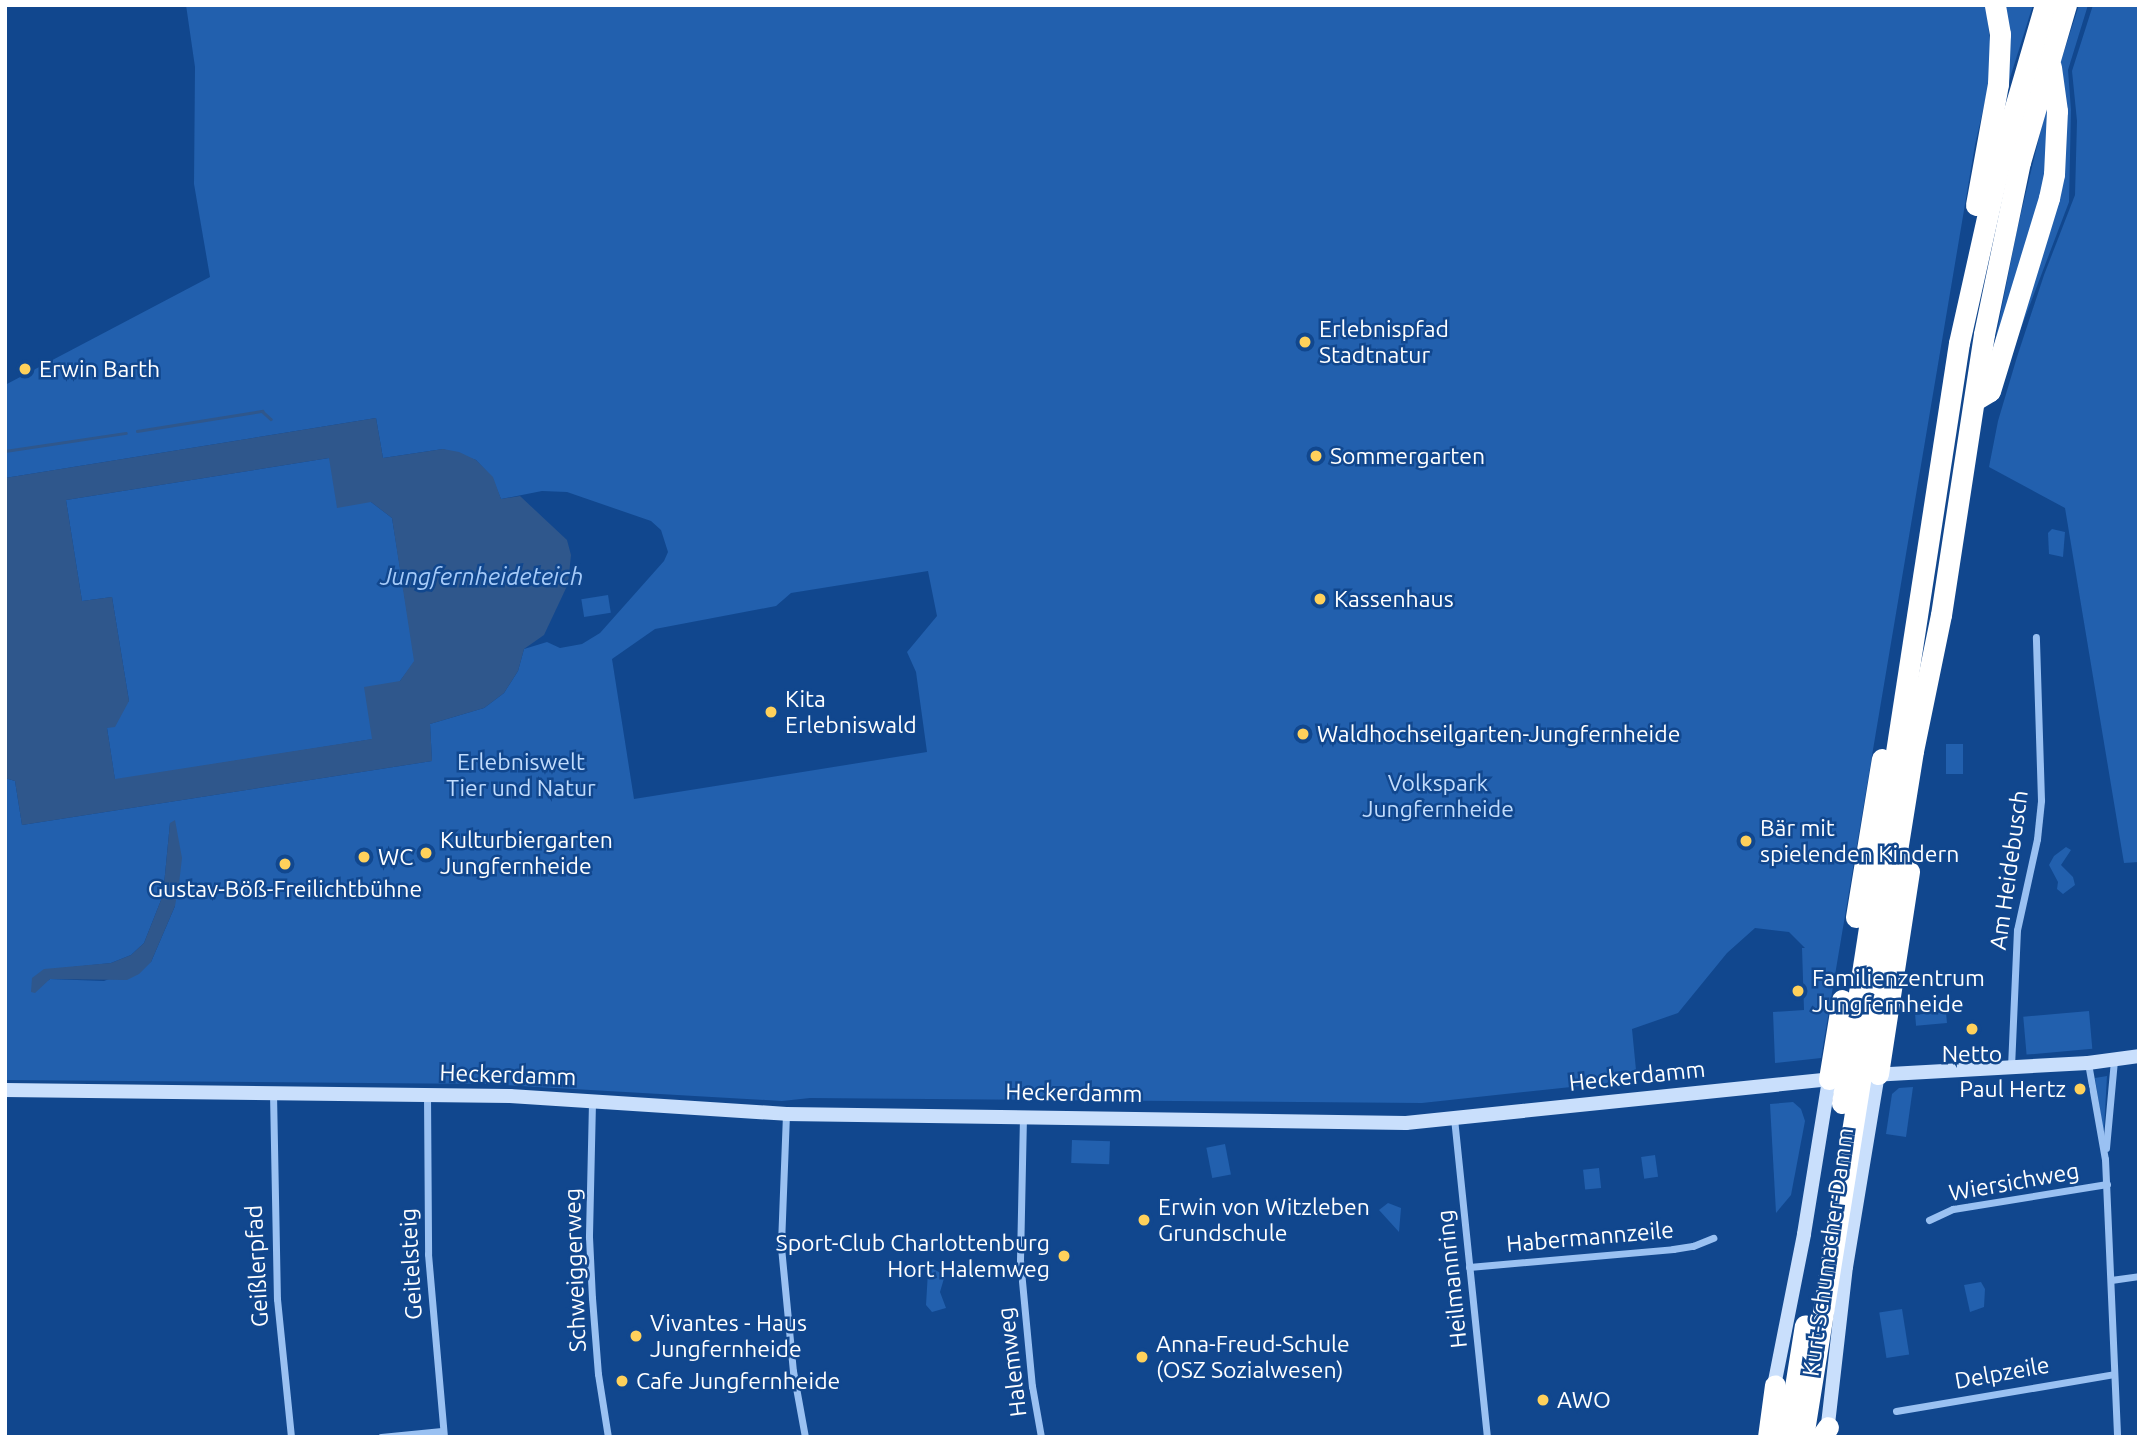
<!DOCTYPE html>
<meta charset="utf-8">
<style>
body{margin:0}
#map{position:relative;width:2144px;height:1442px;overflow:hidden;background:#11478e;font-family:Ubuntu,sans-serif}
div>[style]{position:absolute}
.green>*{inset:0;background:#2260ae;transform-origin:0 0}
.water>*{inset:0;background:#2f578c}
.stream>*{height:2.5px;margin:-1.25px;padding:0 1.25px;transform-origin:1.25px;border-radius:1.25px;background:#2f578c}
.street>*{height:7px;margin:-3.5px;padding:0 3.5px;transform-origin:3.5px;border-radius:3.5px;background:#9ac1f2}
.secondary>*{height:14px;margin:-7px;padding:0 7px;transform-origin:7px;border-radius:7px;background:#c9dffc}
.highway>*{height:21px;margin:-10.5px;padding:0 10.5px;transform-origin:10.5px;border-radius:10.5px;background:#fff}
.dots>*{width:19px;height:19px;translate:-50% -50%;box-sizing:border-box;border:4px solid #11478e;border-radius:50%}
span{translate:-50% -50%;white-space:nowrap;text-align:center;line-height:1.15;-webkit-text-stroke:5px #11478e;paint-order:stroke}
.poi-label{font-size:23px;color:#fff}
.left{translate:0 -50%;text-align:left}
.right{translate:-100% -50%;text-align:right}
.park-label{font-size:23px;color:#c1dcfd}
.street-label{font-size:23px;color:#fff}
.water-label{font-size:24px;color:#a6cbf9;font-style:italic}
.frame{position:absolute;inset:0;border:7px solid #fff;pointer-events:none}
</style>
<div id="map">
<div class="green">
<i style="clip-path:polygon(evenodd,186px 5px,1986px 5px,1991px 51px,1990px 79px,1975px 145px,1821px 1058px,1775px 1063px,1773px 1012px,1804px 1010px,1802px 948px,1805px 948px,1789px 932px,1755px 928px,1727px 953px,1678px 1013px,1632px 1029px,1637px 1080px,1422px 1103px,810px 1098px,782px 1101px,487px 1084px,5px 1080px,5px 778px,15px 781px,22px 825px,432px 761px,430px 724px,484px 708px,504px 693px,518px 671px,524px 649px,547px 642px,560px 648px,582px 644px,600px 633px,664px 561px,668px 552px,661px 530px,651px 521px,567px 492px,542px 491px,501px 499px,492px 477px,476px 460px,443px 449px,383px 458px,376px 418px,5px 478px,5px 385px,210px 277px,194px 184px,195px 67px,186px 5px,928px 571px,937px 616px,907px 652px,916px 672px,927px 752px,634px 799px,612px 659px,655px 629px,776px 606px,791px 593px,928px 571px,186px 5px,170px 823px,175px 906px,151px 962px,104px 981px,50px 979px,39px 987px,44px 970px,111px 963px,131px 955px,144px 943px,163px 895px,170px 823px)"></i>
<i style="clip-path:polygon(2001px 5px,2033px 5px,1997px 119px)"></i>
<i style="clip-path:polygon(2079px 5px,2088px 5px,2068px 70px,2071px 110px,2069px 202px,2010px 357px,1993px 352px,2017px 230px,2047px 104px)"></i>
<i style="clip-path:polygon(2093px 5px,2139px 5px,2139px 862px,2124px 863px,2065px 508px,1989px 467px,1998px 421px,2017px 357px,2044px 275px,2075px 195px,2077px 121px,2072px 71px)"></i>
<i style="clip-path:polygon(329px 458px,371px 502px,392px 518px,415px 661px,400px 681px,373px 739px,115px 780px,107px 728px,129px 701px,112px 597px,82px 601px,66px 500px)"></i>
<i style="clip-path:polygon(2052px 529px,2065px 532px,2063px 557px,2049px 554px,2048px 533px)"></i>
<i style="left:608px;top:595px;width:18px;height:27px;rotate:81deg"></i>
<i style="left:1946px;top:744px;width:17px;height:30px"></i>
<i style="clip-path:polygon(2066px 847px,2071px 850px,2061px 865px,2073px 877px,2075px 885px,2063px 894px,2057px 889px,2058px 882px,2049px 865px,2054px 856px)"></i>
<i style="left:2089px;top:1011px;width:38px;height:66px;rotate:85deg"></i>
<i style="left:1946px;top:1012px;width:11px;height:31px;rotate:85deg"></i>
<i style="clip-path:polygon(2107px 1076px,2104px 1129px,2103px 1130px,2095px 1078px)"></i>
<i style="clip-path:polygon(1913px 1087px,1906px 1137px,1886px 1134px,1892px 1094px,1899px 1088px)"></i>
<i style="clip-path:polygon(1793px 1102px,1801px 1109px,1805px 1121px,1791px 1195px,1776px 1213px,1770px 1104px)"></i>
<i style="left:1072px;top:1140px;width:38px;height:23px;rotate:2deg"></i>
<i style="left:1225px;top:1144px;width:31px;height:19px;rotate:79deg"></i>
<i style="left:1655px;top:1155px;width:22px;height:14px;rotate:82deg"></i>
<i style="left:1599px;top:1168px;width:20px;height:16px;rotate:84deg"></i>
<i style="clip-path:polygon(1388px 1203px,1401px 1208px,1399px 1232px,1379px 1210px)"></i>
<i style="clip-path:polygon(933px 1269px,945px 1275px,940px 1292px,946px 1308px,932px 1312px,926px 1305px,928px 1271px)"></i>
<i style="clip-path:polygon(1981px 1282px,1985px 1289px,1984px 1307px,1970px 1312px,1964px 1285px)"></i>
<i style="left:1902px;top:1309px;width:46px;height:23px;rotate:81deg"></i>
</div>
<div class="water">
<i style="clip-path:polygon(evenodd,376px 418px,383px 458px,443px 449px,459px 452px,476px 460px,493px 477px,501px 499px,520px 496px,567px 540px,571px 555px,568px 584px,544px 635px,524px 649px,518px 671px,504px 693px,484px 708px,430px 724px,432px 761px,22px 825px,15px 781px,5px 778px,5px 478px,376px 418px,329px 458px,337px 508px,371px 502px,392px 518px,414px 661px,400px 681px,364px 687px,372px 739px,115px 779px,107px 728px,115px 727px,129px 701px,112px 597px,82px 601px,66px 500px,329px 458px)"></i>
<i style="clip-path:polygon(175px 820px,182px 858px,179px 884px,175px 906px,151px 962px,139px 974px,127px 980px,50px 979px,35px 993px,31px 992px,32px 978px,44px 969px,111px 963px,131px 955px,144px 943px,163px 895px,170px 823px)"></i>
</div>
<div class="stream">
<i style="left:137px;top:431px;width:127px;rotate:-9.1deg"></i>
<i style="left:262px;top:411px;width:12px;rotate:42deg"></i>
<i style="left:5px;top:451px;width:122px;rotate:-8.5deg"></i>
</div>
<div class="street">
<i style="left:2088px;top:1063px;width:97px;rotate:80deg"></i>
<i style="left:2105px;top:1159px;width:278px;rotate:87.5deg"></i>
<i style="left:2011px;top:1067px;width:137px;rotate:-87.5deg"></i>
<i style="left:2017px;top:930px;width:93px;rotate:-77.6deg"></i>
<i style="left:2037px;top:839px;width:39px;rotate:-84deg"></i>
<i style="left:2041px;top:800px;width:163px;rotate:-91.8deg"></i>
<i style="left:273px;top:1093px;width:206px;rotate:88.9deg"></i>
<i style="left:277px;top:1299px;width:139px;rotate:84.2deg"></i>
<i style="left:427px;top:1095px;width:159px;rotate:89.6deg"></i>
<i style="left:428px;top:1254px;width:184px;rotate:85deg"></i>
<i style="left:592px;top:1102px;width:135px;rotate:91.3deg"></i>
<i style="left:589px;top:1237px;width:61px;rotate:87.2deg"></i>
<i style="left:592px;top:1298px;width:76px;rotate:85.5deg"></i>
<i style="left:598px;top:1374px;width:64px;rotate:81deg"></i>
<i style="left:786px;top:1114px;width:133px;rotate:92.2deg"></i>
<i style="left:781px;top:1247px;width:125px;rotate:84.5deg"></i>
<i style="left:793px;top:1371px;width:67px;rotate:79.7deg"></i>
<i style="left:1023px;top:1116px;width:144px;rotate:91.2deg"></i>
<i style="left:1020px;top:1260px;width:127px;rotate:84.6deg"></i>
<i style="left:1032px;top:1386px;width:52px;rotate:80deg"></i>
<i style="left:1454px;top:1118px;width:321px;rotate:84.1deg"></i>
<i style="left:2106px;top:1148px;width:88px;rotate:-84.8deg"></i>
<i style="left:1929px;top:1220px;width:26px;rotate:-25deg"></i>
<i style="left:1953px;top:1209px;width:156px;rotate:-9.2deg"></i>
<i style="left:1469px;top:1267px;width:205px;rotate:-5deg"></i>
<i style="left:1673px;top:1249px;width:20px;rotate:-9deg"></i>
<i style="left:1693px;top:1246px;width:22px;rotate:-22deg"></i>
<i style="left:2111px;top:1280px;width:28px;rotate:-8deg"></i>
<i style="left:1896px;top:1411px;width:221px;rotate:-9.6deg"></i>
<i style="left:381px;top:1437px;width:61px;rotate:-5.6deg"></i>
</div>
<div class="secondary">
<i style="left:1872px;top:1075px;width:216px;rotate:-3.2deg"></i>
<i style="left:2088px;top:1063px;width:51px;rotate:-7.8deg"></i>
<i style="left:5px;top:1090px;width:505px;rotate:0.68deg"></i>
<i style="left:510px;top:1096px;width:277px;rotate:3.7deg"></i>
<i style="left:786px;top:1114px;width:620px;rotate:0.83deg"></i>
<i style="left:1406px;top:1123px;width:434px;rotate:-5.9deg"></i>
<i style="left:1773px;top:1391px;width:160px;rotate:-78.8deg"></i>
<i style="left:1804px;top:1234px;width:157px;rotate:-80.8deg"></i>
<i style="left:1827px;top:1433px;width:167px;rotate:-83.5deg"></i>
<i style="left:1846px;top:1267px;width:196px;rotate:-80.6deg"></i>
</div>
<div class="highway">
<i style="left:1976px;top:205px;width:123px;rotate:-79.7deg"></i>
<i style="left:1998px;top:84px;width:50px;rotate:-87.7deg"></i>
<i style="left:2000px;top:34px;width:29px;rotate:-100deg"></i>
<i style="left:1975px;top:400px;width:17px;rotate:-31deg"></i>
<i style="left:1990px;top:391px;width:202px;rotate:-73deg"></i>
<i style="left:2049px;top:198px;width:25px;rotate:-78deg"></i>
<i style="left:2054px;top:174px;width:63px;rotate:-87.3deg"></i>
<i style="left:2057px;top:111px;width:44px;rotate:-97.8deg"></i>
<i style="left:1856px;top:917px;width:160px;rotate:-80.7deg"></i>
<i style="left:1878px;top:1074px;width:205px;rotate:-81.3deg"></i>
<i style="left:1829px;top:1079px;width:80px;rotate:-80.7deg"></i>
<i style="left:1842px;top:1103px;width:769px;rotate:-81.25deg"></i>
<i style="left:1959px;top:343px;width:193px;rotate:-77.4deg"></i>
<i style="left:2001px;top:155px;width:156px;rotate:-73.7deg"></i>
<i style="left:1768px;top:1437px;width:52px;rotate:-82.3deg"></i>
<i style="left:1787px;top:1437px;width:113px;rotate:-80.9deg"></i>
<i style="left:1803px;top:1437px;width:695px;rotate:-80.89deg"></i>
<i style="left:1913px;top:751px;width:139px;rotate:-78.4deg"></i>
<i style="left:1941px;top:615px;width:284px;rotate:-81.3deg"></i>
<i style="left:1984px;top:334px;width:176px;rotate:-78.2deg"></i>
<i style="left:2020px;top:162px;width:164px;rotate:-73.7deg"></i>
<i style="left:1821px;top:1437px;width:12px;rotate:-55deg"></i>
</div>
<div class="dots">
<i style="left:1305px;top:342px;background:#ffd15b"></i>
<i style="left:25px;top:369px;background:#ffd15b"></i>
<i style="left:1316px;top:456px;background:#ffd15b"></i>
<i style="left:1320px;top:599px;background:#ffd15b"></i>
<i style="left:771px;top:712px;background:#ffd15b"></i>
<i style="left:1303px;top:734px;background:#ffd15b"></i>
<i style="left:1746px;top:841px;background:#ffd15b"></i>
<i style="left:426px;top:853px;background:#ffd15b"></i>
<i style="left:364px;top:857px;background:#ffd15b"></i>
<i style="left:285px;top:864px;background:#ffd15b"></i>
<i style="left:1798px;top:991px;background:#ffd15b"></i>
<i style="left:1972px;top:1029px;background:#ffd15b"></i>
<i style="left:2080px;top:1089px;background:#ffd15b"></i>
<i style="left:1144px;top:1220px;background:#ffd15b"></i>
<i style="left:1064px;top:1256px;background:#ffd15b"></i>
<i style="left:636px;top:1336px;background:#ffd15b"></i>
<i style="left:1142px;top:1357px;background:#ffd15b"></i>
<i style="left:622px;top:1381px;background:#ffd15b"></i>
<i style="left:1543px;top:1400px;background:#ffd15b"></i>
</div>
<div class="poi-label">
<span class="left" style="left:1319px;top:342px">Erlebnispfad<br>Stadtnatur</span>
<span class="left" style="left:39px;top:369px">Erwin Barth</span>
<span class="left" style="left:1330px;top:456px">Sommergarten</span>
<span class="left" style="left:1334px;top:599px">Kassenhaus</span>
<span class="left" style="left:785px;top:712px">Kita<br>Erlebniswald</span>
<span class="left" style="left:1317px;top:734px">Waldhochseilgarten-Jungfernheide</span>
<span class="left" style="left:1760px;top:841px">Bär mit<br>spielenden Kindern</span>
<span class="left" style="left:440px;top:853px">Kulturbiergarten<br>Jungfernheide</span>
<span class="left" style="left:378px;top:857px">WC</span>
<span style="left:285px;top:889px">Gustav-Böß-Freilichtbühne</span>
<span class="left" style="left:1812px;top:991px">Familienzentrum<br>Jungfernheide</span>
<span style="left:1972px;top:1054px">Netto</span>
<span class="right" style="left:2066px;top:1089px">Paul Hertz</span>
<span class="left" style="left:1158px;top:1220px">Erwin von Witzleben<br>Grundschule</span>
<span class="right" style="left:1050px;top:1256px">Sport-Club Charlottenburg<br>Hort Halemweg</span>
<span class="left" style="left:650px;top:1336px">Vivantes - Haus<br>Jungfernheide</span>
<span class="left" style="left:1156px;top:1357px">Anna-Freud-Schule<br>(OSZ Sozialwesen)</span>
<span class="left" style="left:636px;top:1381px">Cafe Jungfernheide</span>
<span class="left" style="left:1557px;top:1400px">AWO</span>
</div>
<div class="park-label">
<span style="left:521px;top:775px">Erlebniswelt<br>Tier und Natur</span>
<span style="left:1438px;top:796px">Volkspark<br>Jungfernheide</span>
</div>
<div class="street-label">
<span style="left:2009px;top:870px;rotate:-82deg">Am Heidebusch</span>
<span style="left:508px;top:1075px;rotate:2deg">Heckerdamm</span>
<span style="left:1637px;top:1076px;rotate:-6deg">Heckerdamm</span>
<span style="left:1074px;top:1093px;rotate:1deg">Heckerdamm</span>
<span style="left:2014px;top:1182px;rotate:-10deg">Wiersichweg</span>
<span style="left:1590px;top:1237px;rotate:-5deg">Habermannzeile</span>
<span style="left:1828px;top:1252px;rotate:-82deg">Kurt-Schumacher-Damm</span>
<span style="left:411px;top:1264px;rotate:-93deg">Geitelsteig</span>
<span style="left:257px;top:1266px;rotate:-93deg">Geißlerpfad</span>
<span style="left:575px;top:1270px;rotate:-92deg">Schweiggerweg</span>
<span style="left:1452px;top:1279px;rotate:-96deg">Heilmannring</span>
<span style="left:1012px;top:1362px;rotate:-97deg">Halemweg</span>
<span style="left:2002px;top:1373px;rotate:-10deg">Delpzeile</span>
</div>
<div class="water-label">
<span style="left:482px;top:577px">Jungfernheideteich</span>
</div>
<div class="frame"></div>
</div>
